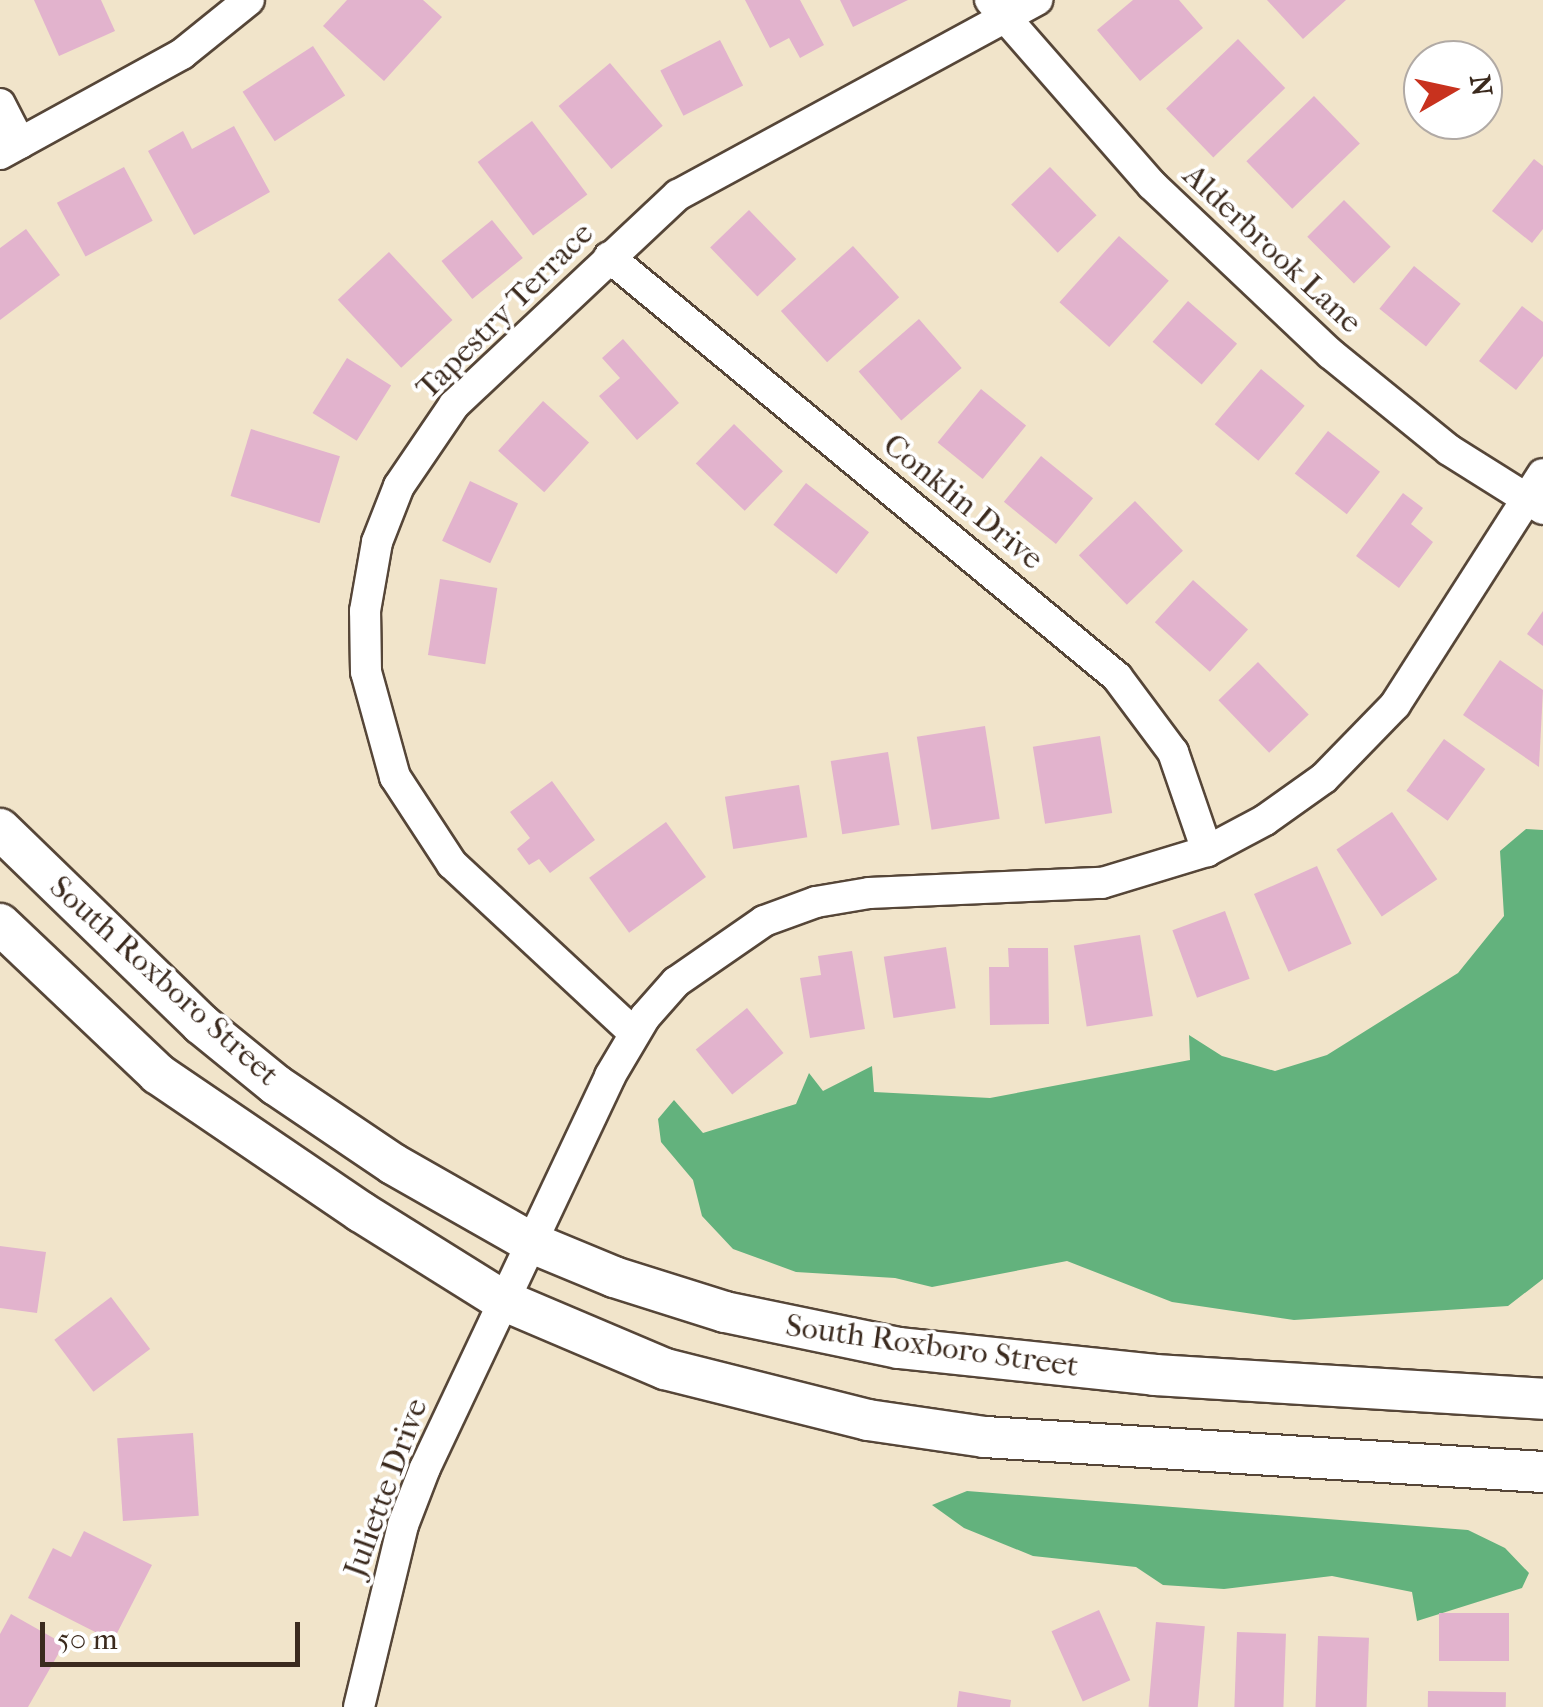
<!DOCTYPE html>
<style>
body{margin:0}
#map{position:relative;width:1543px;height:1707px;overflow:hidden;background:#f1e4ca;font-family:"IM FELL French Canon",serif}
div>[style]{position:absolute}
.forest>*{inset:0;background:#63b27d}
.building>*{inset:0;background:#e2b3cd;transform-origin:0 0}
.roads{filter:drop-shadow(2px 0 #564638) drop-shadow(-2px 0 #564638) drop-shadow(0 2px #564638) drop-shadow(0 -2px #564638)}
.minor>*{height:30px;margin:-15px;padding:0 15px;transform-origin:15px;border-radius:15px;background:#fff}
.tertiary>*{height:40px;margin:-20px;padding:0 20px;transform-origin:20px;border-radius:20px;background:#fff}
span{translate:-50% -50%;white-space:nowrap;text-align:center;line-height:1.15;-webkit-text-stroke:8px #fff;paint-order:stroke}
.street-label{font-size:32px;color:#3b2a1e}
.north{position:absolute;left:1403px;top:40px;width:100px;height:100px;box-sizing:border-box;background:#fff;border:2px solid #b1aaa5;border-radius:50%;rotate:81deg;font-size:28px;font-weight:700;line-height:40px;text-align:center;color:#3b2a1e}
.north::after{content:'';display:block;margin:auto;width:35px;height:45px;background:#c8321e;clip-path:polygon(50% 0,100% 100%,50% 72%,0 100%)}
.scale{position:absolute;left:40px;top:1622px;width:260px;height:45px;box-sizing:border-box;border:5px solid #3b2a1e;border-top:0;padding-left:12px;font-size:30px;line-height:35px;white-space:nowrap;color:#3b2a1e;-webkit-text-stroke:8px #fff;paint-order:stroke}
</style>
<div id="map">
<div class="forest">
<i style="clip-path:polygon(1526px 829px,1543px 830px,1543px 1279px,1508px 1306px,1294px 1320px,1172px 1302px,1067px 1261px,932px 1287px,895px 1278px,796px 1272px,733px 1249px,702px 1216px,693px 1180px,661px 1142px,658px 1119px,674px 1100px,703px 1133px,796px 1104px,809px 1073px,823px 1091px,872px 1066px,874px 1092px,990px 1098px,1190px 1060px,1189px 1035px,1222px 1056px,1275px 1071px,1327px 1055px,1458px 973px,1504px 916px,1500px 851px)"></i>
<i style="clip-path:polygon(967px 1491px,1468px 1530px,1505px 1548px,1529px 1573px,1522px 1588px,1417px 1621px,1412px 1592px,1332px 1576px,1224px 1589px,1163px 1585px,1136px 1567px,1033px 1556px,964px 1528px,932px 1505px)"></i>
</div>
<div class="building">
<i style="clip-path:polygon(34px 0,101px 0,115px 31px,59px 56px)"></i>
<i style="clip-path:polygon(347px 0,423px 0,442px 17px,384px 81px,323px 26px)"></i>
<i style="clip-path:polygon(745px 0,800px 0,824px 45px,800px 58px,789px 38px,770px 48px)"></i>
<i style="clip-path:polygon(840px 0,908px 0,853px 27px)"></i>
<i style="clip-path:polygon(1133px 0,1179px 0,1203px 28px,1140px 81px,1097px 30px)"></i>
<i style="clip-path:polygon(1267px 0,1346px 0,1303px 39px)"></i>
<i style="left:1238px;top:39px;width:68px;height:100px;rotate:46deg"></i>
<i style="left:720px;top:40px;width:51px;height:67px;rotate:63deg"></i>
<i style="left:313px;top:46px;width:59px;height:84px;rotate:57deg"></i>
<i style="left:610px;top:63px;width:82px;height:67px;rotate:50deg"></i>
<i style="left:1314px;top:96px;width:66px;height:94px;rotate:46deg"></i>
<i style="left:532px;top:121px;width:92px;height:68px;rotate:53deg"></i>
<i style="clip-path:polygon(234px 126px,270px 192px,194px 235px,148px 151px,183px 131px,192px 149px)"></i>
<i style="clip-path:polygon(1534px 159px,1543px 166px,1543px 229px,1532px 243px,1492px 211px)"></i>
<i style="left:124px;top:167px;width:61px;height:76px;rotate:62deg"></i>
<i style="left:1050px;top:167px;width:67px;height:54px;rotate:46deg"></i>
<i style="left:1344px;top:200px;width:66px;height:52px;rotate:45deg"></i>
<i style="left:749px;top:210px;width:68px;height:54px;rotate:46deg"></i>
<i style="left:492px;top:220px;width:49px;height:65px;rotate:51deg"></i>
<i style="clip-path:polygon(26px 229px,60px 275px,0 320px,0 248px)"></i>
<i style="left:1119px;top:236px;width:67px;height:89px;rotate:42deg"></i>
<i style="left:853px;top:246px;width:69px;height:97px;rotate:48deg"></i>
<i style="left:389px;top:252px;width:93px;height:70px;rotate:47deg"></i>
<i style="left:1414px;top:266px;width:60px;height:55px;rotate:39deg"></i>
<i style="left:1188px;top:301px;width:65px;height:54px;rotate:41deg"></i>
<i style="clip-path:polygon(1522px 306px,1543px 322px,1543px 356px,1516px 390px,1479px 361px)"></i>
<i style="left:919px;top:319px;width:65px;height:80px;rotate:49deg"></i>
<i style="clip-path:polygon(623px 339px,679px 403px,637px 440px,599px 396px,620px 378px,602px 358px)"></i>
<i style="left:347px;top:358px;width:52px;height:65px;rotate:32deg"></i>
<i style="left:1261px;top:369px;width:57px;height:72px;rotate:40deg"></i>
<i style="left:981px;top:389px;width:58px;height:69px;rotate:39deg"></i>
<i style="left:543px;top:401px;width:62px;height:67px;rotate:42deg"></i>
<i style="left:734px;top:424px;width:68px;height:55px;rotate:44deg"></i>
<i style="left:251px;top:429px;width:93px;height:70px;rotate:17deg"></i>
<i style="left:1328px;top:431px;width:66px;height:54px;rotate:38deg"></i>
<i style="left:1041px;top:456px;width:67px;height:59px;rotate:39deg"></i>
<i style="left:470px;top:481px;width:53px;height:66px;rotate:25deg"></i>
<i style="left:806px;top:483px;width:80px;height:53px;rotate:38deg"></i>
<i style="clip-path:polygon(1403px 493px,1423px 508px,1411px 524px,1433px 542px,1399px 588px,1356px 556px)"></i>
<i style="left:1135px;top:501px;width:69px;height:78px;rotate:46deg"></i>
<i style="left:440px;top:579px;width:58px;height:77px;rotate:9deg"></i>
<i style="left:1193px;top:580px;width:74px;height:57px;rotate:42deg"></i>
<i style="clip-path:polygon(1543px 611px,1543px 646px,1527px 634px)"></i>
<i style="clip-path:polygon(1500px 660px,1543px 690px,1539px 767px,1463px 715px)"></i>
<i style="left:1258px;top:662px;width:73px;height:55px;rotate:46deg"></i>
<i style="left:985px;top:726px;width:94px;height:69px;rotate:81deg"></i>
<i style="left:1100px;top:736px;width:78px;height:68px;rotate:81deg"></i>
<i style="left:1444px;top:739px;width:51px;height:64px;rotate:36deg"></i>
<i style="left:888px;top:752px;width:74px;height:58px;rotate:81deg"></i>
<i style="clip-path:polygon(552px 781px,595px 840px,550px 873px,539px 859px,529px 865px,517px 849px,530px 838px,510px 812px)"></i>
<i style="left:799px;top:785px;width:53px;height:75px;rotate:81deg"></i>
<i style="left:1392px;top:812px;width:81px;height:67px;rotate:56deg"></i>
<i style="left:666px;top:822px;width:68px;height:95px;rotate:54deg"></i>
<i style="left:1317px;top:866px;width:85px;height:69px;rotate:66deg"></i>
<i style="left:1225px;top:911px;width:72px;height:56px;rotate:70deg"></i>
<i style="left:1140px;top:935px;width:82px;height:67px;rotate:81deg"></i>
<i style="left:946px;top:947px;width:62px;height:63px;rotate:81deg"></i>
<i style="clip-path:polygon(1008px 948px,1048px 948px,1049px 1024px,990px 1025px,989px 967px,1009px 967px)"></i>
<i style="clip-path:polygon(852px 951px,865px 1029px,810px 1038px,800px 978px,821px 975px,818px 956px)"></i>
<i style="left:747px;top:1008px;width:58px;height:66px;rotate:51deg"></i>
<i style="clip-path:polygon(0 1246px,46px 1252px,37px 1313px,0 1308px)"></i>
<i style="left:111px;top:1297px;width:65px;height:71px;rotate:53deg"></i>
<i style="left:193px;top:1433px;width:83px;height:76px;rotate:86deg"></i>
<i style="clip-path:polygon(84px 1531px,152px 1565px,113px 1641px,28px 1598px,53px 1548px,71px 1557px)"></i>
<i style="left:1099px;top:1610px;width:77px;height:52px;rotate:66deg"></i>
<i style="left:1439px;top:1613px;width:70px;height:48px"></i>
<i style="clip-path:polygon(11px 1614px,64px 1644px,28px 1707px,0 1707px,0 1634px)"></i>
<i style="left:1156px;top:1622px;width:49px;height:85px;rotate:5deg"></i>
<i style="left:1237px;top:1632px;width:49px;height:75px;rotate:2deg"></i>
<i style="left:1318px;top:1636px;width:51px;height:71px;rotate:2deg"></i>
<i style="clip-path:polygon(959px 1691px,1011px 1700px,1010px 1707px,957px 1707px)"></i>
<i style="left:1428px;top:1691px;width:78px;height:16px;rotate:1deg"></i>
</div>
<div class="roads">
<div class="minor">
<i style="left:990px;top:0;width:246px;rotate:48.8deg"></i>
<i style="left:1152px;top:185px;width:246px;rotate:43.4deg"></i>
<i style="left:1331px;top:354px;width:152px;rotate:39.1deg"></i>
<i style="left:1449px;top:450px;width:111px;rotate:32.1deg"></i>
<i style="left:0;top:104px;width:44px;rotate:62.9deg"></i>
<i style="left:0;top:154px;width:208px;rotate:-28.8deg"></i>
<i style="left:182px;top:54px;width:86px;rotate:-38.9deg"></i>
<i style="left:609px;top:257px;width:659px;rotate:39.58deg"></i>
<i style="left:1117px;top:677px;width:94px;rotate:53.3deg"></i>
<i style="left:1173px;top:752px;width:105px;rotate:71deg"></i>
<i style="left:634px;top:1033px;width:248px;rotate:-137.1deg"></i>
<i style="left:452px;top:864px;width:104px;rotate:-123.2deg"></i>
<i style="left:395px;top:777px;width:109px;rotate:-105.4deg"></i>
<i style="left:366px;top:672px;width:61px;rotate:-90.9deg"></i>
<i style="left:365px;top:611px;width:70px;rotate:-80.1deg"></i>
<i style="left:377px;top:542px;width:60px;rotate:-68.6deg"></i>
<i style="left:399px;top:486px;width:98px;rotate:-55.8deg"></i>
<i style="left:454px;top:405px;width:307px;rotate:-43.2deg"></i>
<i style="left:678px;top:195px;width:409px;rotate:-28.5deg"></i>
<i style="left:359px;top:1707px;width:187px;rotate:-76.4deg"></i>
<i style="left:403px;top:1525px;width:61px;rotate:-68.9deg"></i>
<i style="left:425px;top:1468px;width:433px;rotate:-64.7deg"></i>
<i style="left:610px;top:1076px;width:69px;rotate:-59.3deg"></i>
<i style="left:645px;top:1017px;width:47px;rotate:-48.5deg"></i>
<i style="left:676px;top:982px;width:107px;rotate:-34.7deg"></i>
<i style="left:764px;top:921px;width:55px;rotate:-20.1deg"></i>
<i style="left:816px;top:902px;width:54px;rotate:-9.6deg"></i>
<i style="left:869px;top:893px;width:233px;rotate:-2.5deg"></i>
<i style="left:1102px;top:883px;width:110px;rotate:-16.9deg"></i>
<i style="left:1207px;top:851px;width:66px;rotate:-28.1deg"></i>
<i style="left:1265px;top:820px;width:72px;rotate:-35.4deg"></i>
<i style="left:1324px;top:778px;width:102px;rotate:-45.8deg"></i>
<i style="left:1395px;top:705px;width:274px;rotate:-57.4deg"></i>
</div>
<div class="tertiary">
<i style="left:0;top:829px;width:280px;rotate:44.1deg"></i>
<i style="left:201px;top:1024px;width:97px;rotate:39.1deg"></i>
<i style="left:276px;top:1085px;width:141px;rotate:34deg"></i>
<i style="left:393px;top:1164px;width:160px;rotate:29.6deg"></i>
<i style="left:532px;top:1243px;width:89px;rotate:22.5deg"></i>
<i style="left:614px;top:1277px;width:116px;rotate:17.5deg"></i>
<i style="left:725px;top:1312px;width:178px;rotate:11.7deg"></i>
<i style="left:899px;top:1348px;width:257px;rotate:6deg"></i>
<i style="left:1155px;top:1375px;width:389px;rotate:3.5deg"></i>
<i style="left:0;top:924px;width:218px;rotate:43.5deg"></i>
<i style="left:158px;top:1074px;width:245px;rotate:34.2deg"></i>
<i style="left:361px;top:1212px;width:164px;rotate:32deg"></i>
<i style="left:500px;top:1299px;width:179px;rotate:23deg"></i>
<i style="left:665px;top:1369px;width:209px;rotate:14.1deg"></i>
<i style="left:868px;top:1420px;width:118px;rotate:8.3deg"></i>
<i style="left:985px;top:1437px;width:559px;rotate:3.59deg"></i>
</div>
</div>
<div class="street-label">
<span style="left:1272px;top:249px;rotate:43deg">Alderbrook Lane</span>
<span style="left:505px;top:311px;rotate:-45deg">Tapestry Terrace</span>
<span style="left:963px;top:502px;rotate:39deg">Conklin Drive</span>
<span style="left:164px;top:981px;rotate:42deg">South Roxboro Street</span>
<span style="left:932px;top:1346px;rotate:8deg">South Roxboro Street</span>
<span style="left:386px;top:1488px;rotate:-70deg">Juliette Drive</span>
</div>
<div class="north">N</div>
<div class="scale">50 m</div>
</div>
